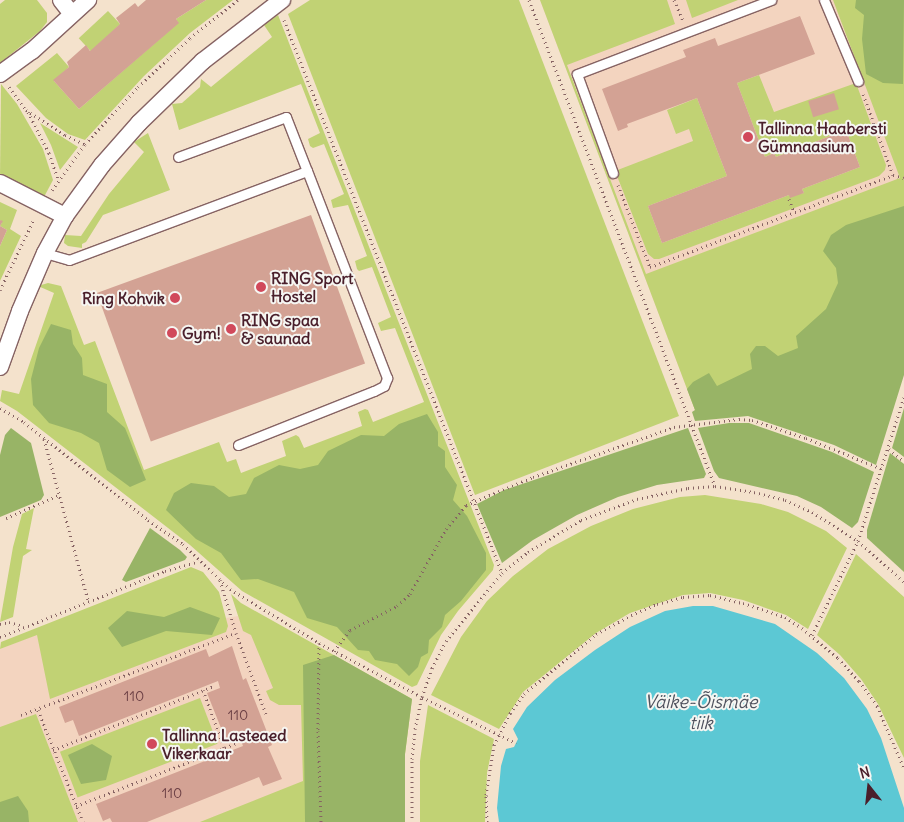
<!DOCTYPE html>
<meta charset="utf-8">
<style>
body{margin:0}
#map{position:relative;width:904px;height:822px;overflow:hidden;background:#f4e2cc;font-family:Delius,sans-serif}
div>[style]{position:absolute}
.built>*{inset:0;background:#f3d4bf}
.green>*{inset:0;background:#c1d274;transform-origin:0 0}
.forest>*{inset:0;background:#98b466}
.water>*{inset:0;background:#5cc8d4}
.building>*{inset:0;background:#d3a294;transform-origin:0 0}
.path>*{height:3px;margin-top:-1.5px;transform-origin:0;background:repeating-linear-gradient(90deg,#866363 0 1px,transparent 0 5px)}
.roads{filter:drop-shadow(1px 0 #866363) drop-shadow(-1px 0 #866363) drop-shadow(0 1px #866363) drop-shadow(0 -1px #866363)}
.lane>*{height:9px;margin:-4.5px;padding:0 4.5px;transform-origin:4.5px;border-radius:4.5px;background:#fff}
.street>*{height:16px;margin:-8px;padding:0 8px;transform-origin:8px;border-radius:8px;background:#fff}
.dots>*{width:14px;height:14px;translate:-50% -50%;box-sizing:border-box;border:2px solid #f6f6f2;border-radius:50%}
span{translate:-50% -50%;white-space:nowrap;text-align:center;line-height:1.15;-webkit-text-stroke:4px #f6f6f2;paint-order:stroke}
.number-label{font-size:14px;color:#6c4045}
.number-label span{-webkit-text-stroke-width:0}
.poi-label{font-size:16px;color:#4a1f2b;font-weight:700}
.left{translate:0 -50%;text-align:left}
.right{translate:-100% -50%;text-align:right}
.water-label{font-size:18px;color:#4f525e;font-style:italic}
.north{position:absolute;left:844px;top:762px;width:50px;height:50px;-webkit-text-stroke:4px #f6f6f2;paint-order:stroke;rotate:344deg;font-size:14px;font-weight:700;line-height:20px;text-align:center;color:#4a1f2b}
.north::after{content:'';display:block;margin:auto;width:18px;height:22px;background:#4a1f2b;clip-path:polygon(50% 0,100% 100%,50% 72%,0 100%)}
</style>
<div id="map">
<div class="built">
<i style="clip-path:polygon(540px 0,904px 0,904px 332px,695px 410px)"></i>
<i style="clip-path:polygon(139px 594px,226px 618px,238px 616px,243px 627px,303px 665px,305px 822px,0 822px,0 649px)"></i>
</div>
<div class="green">
<i style="clip-path:polygon(5px 0,37px 0,47px 13px,47px 22px,40px 31px,0 63px,0 4px)"></i>
<i style="clip-path:polygon(206px 0,233px 0,190px 33px,144px 76px,85px 140px,68px 134px,46px 118px,16px 86px,57px 53px,69px 67px,54px 81px,79px 109px,178px 23px,176px 19px)"></i>
<i style="clip-path:polygon(310px 0,519px 0,679px 416px,475px 495px,288px 14px)"></i>
<i style="clip-path:polygon(540px 0,667px 0,675px 24px,567px 65px,646px 274px,900px 178px,833px 0,904px 0,904px 332px,695px 410px)"></i>
<i style="clip-path:polygon(686px 0,738px 0,692px 18px)"></i>
<i style="left:108px;top:11px;width:18px;height:40px;rotate:47deg"></i>
<i style="clip-path:polygon(278px 15px,494px 565px,493px 570px,458px 611px,441px 635px,417px 685px,412px 687px,242px 591px,190px 545px,17px 411px,0 401px,2px 390px,19px 394px,54px 293px,38px 286px,48px 283px,61px 286px,84px 345px,95px 341px,144px 470px,219px 442px,227px 462px,236px 459px,241px 473px,286px 456px,282px 441px,296px 435px,299px 437px,304px 448px,362px 426px,358px 412px,365px 409px,368px 410px,373px 422px,424px 402px,395px 328px,381px 331px,378px 323px,391px 317px,372px 267px,359px 271px,357px 269px,355px 261px,367px 256px,348px 205px,333px 208px,331px 200px,344px 194px,324px 144px,313px 148px,310px 146px,308px 139px,320px 133px,301px 84px,179px 130px,172px 104px,182px 103px,200px 87px,201px 79px,211px 87px,272px 37px,264px 25px)"></i>
<i style="clip-path:polygon(759px 75px,774px 112px,856px 83px,886px 165px,885px 170px,879px 176px,659px 259px,654px 259px,648px 254px,615px 171px,693px 141px,689px 129px,676px 134px,667px 110px,697px 98px,727px 176px,648px 206px,662px 243px,789px 195px,804px 193px,802px 189px,860px 167px,846px 130px,776px 157px,774px 153px,765px 157px,737px 83px)"></i>
<i style="clip-path:polygon(1px 84px,17px 104px,43px 149px,53px 180px,44px 197px,0 177px)"></i>
<i style="clip-path:polygon(40px 123px,78px 147px,60px 170px,51px 145px)"></i>
<i style="clip-path:polygon(148px 133px,170px 190px,103px 215px,86px 242px,82px 244px,82px 248px,68px 246px,64px 243px,65px 235px,81px 236px,109px 194px,144px 152px,134px 142px)"></i>
<i style="clip-path:polygon(0 202px,17px 210px,10px 229px,21px 236px,0 281px,0 246px,7px 230px,0 226px,2px 222px,0 220px)"></i>
<i style="clip-path:polygon(705px 495px,761px 504px,788px 512px,826px 531px,847px 548px,808px 629px,786px 615px,743px 600px,710px 593px,683px 595px,630px 613px,596px 633px,523px 692px,499px 729px,431px 695px,461px 637px,487px 601px,513px 576px,548px 549px,591px 526px,633px 509px,680px 497px)"></i>
<i style="clip-path:polygon(34px 508px,26px 549px,32px 550px,23px 556px,13px 617px,0 622px,13px 547px,22px 514px)"></i>
<i style="clip-path:polygon(856px 554px,904px 597px,904px 758px,878px 704px,861px 679px,840px 655px,817px 635px)"></i>
<i style="clip-path:polygon(191px 567px,203px 572px,219px 592px,228px 626px,226px 632px,50px 699px,37px 635px,0 649px,1px 642px)"></i>
<i style="clip-path:polygon(231px 594px,241px 603px,412px 699px,405px 754px,405px 822px,200px 822px,303px 781px,301px 705px,279px 705px,270px 700px,266px 691px,273px 688px,251px 635px,243px 631px)"></i>
<i style="left:200px;top:698px;width:49px;height:150px;rotate:69deg"></i>
<i style="clip-path:polygon(428px 705px,494px 739px,487px 773px,485px 822px,420px 822px,420px 761px)"></i>
<i style="clip-path:polygon(36px 714px,78px 822px,0 822px,0 727px)"></i>
</div>
<div class="forest">
<i style="clip-path:polygon(856px 0,904px 0,903px 84px,883px 83px,866px 74px,862px 39px,864px 15px,855px 8px)"></i>
<i style="clip-path:polygon(904px 206px,904px 375px,876px 465px,834px 445px,748px 416px,695px 421px,692px 412px,695px 410px,687px 389px,693px 382px,709px 373px,717px 386px,752px 369px,750px 354px,756px 346px,765px 346px,778px 356px,798px 348px,796px 336px,826px 309px,838px 283px,836px 268px,823px 251px,831px 235px,846px 225px)"></i>
<i style="clip-path:polygon(51px 324px,71px 330px,73px 344px,82px 358px,83px 375px,107px 384px,107px 412px,125px 428px,146px 480px,130px 487px,107px 470px,99px 443px,81px 433px,49px 423px,33px 405px,31px 379px,39px 348px)"></i>
<i style="clip-path:polygon(904px 408px,904px 457px,892px 448px)"></i>
<i style="clip-path:polygon(427px 414px,438px 432px,438px 446px,445px 451px,445px 467px,457px 485px,453px 500px,467px 516px,486px 553px,486px 570px,461px 601px,445px 615px,442px 627px,429px 640px,428px 653px,421px 657px,418px 667px,409px 676px,397px 664px,375px 660px,369px 651px,358px 650px,337px 627px,307px 618px,294px 592px,258px 579px,241px 580px,221px 553px,196px 539px,166px 510px,174px 493px,191px 483px,214px 486px,229px 497px,246px 494px,254px 478px,279px 465px,300px 469px,318px 465px,328px 451px,361px 435px,384px 436px,399px 424px)"></i>
<i style="clip-path:polygon(729px 423px,749px 423px,832px 452px,874px 472px,858px 522px,852px 528px,821px 507px,797px 496px,719px 478px,714px 471px,698px 428px)"></i>
<i style="clip-path:polygon(11px 428px,31px 443px,44px 495px,41px 500px,0 517px,0 455px,5px 435px)"></i>
<i style="clip-path:polygon(688px 428px,706px 474px,704px 478px,657px 485px,618px 497px,577px 515px,533px 540px,502px 563px,477px 504px,504px 490px)"></i>
<i style="clip-path:polygon(890px 453px,904px 464px,904px 572px,867px 538px,867px 530px)"></i>
<i style="clip-path:polygon(150px 528px,180px 550px,187px 557px,185px 560px,126px 582px,122px 580px)"></i>
<i style="clip-path:polygon(190px 607px,220px 618px,212px 635px,166px 631px,122px 647px,108px 628px,127px 611px,164px 617px)"></i>
<i style="clip-path:polygon(334px 655px,412px 699px,405px 754px,405px 822px,305px 822px,303px 665px)"></i>
<i style="clip-path:polygon(92px 744px,112px 756px,106px 780px,81px 784px,68px 755px)"></i>
<i style="clip-path:polygon(18px 796px,28px 811px,29px 822px,0 822px,0 802px)"></i>
</div>
<div class="water">
<i style="clip-path:polygon(693px 606px,713px 606px,775px 624px,817px 653px,844px 678px,867px 709px,881px 738px,904px 808px,904px 822px,499px 822px,497px 808px,501px 766px,506px 749px,514px 747px,518px 739px,513px 729px,527px 707px,555px 680px,595px 650px,630px 627px,665px 611px)"></i>
</div>
<div class="building">
<i style="clip-path:polygon(146px 0,206px 0,176px 19px,179px 23px,79px 109px,53px 80px,69px 67px,67px 62px,86px 45px,90px 51px,120px 24px,116px 18px,135px 3px,138px 7px)"></i>
<i style="clip-path:polygon(800px 16px,815px 54px,737px 83px,765px 157px,774px 153px,776px 157px,846px 130px,860px 167px,802px 189px,804px 193px,790px 198px,789px 195px,662px 243px,648px 206px,727px 176px,697px 98px,627px 124px,628px 127px,618px 131px,602px 89px,686px 57px,683px 50px,715px 38px,718px 46px)"></i>
<i style="left:834px;top:93px;width:17px;height:27px;rotate:73deg"></i>
<i style="left:311px;top:215px;width:158px;height:228px;rotate:70deg"></i>
<i style="clip-path:polygon(0 220px,3px 221px,0 226px,7px 230px,0 246px)"></i>
<i style="clip-path:polygon(232px 646px,243px 680px,246px 678px,272px 745px,268px 747px,282px 779px,263px 786px,259px 777px,147px 822px,112px 822px,110px 818px,103px 821px,96px 804px,243px 746px,240px 738px,227px 743px,207px 693px,220px 688px,218px 681px,79px 736px,73px 720px,65px 723px,59px 707px,206px 649px,209px 657px)"></i>
</div>
<div class="path">
<i style="left:529px;top:0;width:520px;rotate:69.06deg"></i>
<i style="left:674px;top:0;width:22px;rotate:66deg"></i>
<i style="left:284px;top:20px;width:594px;rotate:68.48deg"></i>
<i style="left:9px;top:87px;width:29px;rotate:54deg"></i>
<i style="left:26px;top:110px;width:46px;rotate:32.7deg"></i>
<i style="left:65px;top:135px;width:21px;rotate:25deg"></i>
<i style="left:28px;top:112px;width:46px;rotate:62.9deg"></i>
<i style="left:49px;top:153px;width:28px;rotate:71deg"></i>
<i style="left:893px;top:175px;width:11px;rotate:15deg"></i>
<i style="left:618px;top:185px;width:88px;rotate:68.7deg"></i>
<i style="left:650px;top:267px;width:260px;rotate:-20.7deg"></i>
<i style="left:893px;top:175px;width:86px;rotate:-110.3deg"></i>
<i style="left:52px;top:190px;width:57px;rotate:-54.3deg"></i>
<i style="left:85px;top:144px;width:78px;rotate:-47.1deg"></i>
<i style="left:138px;top:87px;width:71px;rotate:-43.3deg"></i>
<i style="left:190px;top:38px;width:61px;rotate:-38.4deg"></i>
<i style="left:789px;top:199px;width:14px;rotate:69deg"></i>
<i style="left:0;top:290px;width:79px;rotate:-64.4deg"></i>
<i style="left:0;top:408px;width:28px;rotate:30deg"></i>
<i style="left:24px;top:422px;width:158px;rotate:38.3deg"></i>
<i style="left:148px;top:520px;width:42px;rotate:34.4deg"></i>
<i style="left:183px;top:544px;width:65px;rotate:43.8deg"></i>
<i style="left:230px;top:589px;width:104px;rotate:31.2deg"></i>
<i style="left:319px;top:643px;width:116px;rotate:27.7deg"></i>
<i style="left:422px;top:697px;width:105px;rotate:26.1deg"></i>
<i style="left:44px;top:439px;width:167px;rotate:74.7deg"></i>
<i style="left:889px;top:449px;width:19px;rotate:39deg"></i>
<i style="left:6px;top:518px;width:58px;rotate:-23.5deg"></i>
<i style="left:220px;top:580px;width:55px;rotate:73.2deg"></i>
<i style="left:236px;top:633px;width:86px;rotate:69.7deg"></i>
<i style="left:0;top:624px;width:9px;rotate:-13deg"></i>
<i style="left:9px;top:622px;width:15px;rotate:16deg"></i>
<i style="left:812px;top:635px;width:105px;rotate:-63.9deg"></i>
<i style="left:858px;top:541px;width:151px;rotate:-72.3deg"></i>
<i style="left:0;top:637px;width:178px;rotate:-21.8deg"></i>
<i style="left:165px;top:571px;width:35px;rotate:-16deg"></i>
<i style="left:319px;top:643px;width:88px;rotate:90.7deg"></i>
<i style="left:318px;top:731px;width:91px;rotate:88.1deg"></i>
<i style="left:334px;top:651px;width:26px;rotate:-53deg"></i>
<i style="left:350px;top:630px;width:53px;rotate:-27.1deg"></i>
<i style="left:397px;top:606px;width:18px;rotate:-43deg"></i>
<i style="left:410px;top:594px;width:74px;rotate:-61deg"></i>
<i style="left:446px;top:529px;width:31px;rotate:-50deg"></i>
<i style="left:466px;top:505px;width:73px;rotate:-22.7deg"></i>
<i style="left:533px;top:477px;width:150px;rotate:-19.5deg"></i>
<i style="left:674px;top:427px;width:65px;rotate:-7deg"></i>
<i style="left:739px;top:419px;width:13px;rotate:4deg"></i>
<i style="left:752px;top:420px;width:57px;rotate:18.4deg"></i>
<i style="left:806px;top:438px;width:82px;rotate:22.2deg"></i>
<i style="left:203px;top:690px;width:61px;rotate:69.8deg"></i>
<i style="left:38px;top:710px;width:121px;rotate:68.1deg"></i>
<i style="left:21px;top:715px;width:230px;rotate:-20.9deg"></i>
<i style="left:53px;top:750px;width:173px;rotate:-21.7deg"></i>
<i style="left:76px;top:806px;width:173px;rotate:-21.4deg"></i>
<i style="left:412px;top:822px;width:63px;rotate:-90deg"></i>
<i style="left:412px;top:759px;width:30px;rotate:-84deg"></i>
<i style="left:415px;top:729px;width:33px;rotate:-78deg"></i>
<i style="left:422px;top:697px;width:31px;rotate:-71deg"></i>
<i style="left:432px;top:668px;width:30px;rotate:-63deg"></i>
<i style="left:446px;top:641px;width:88px;rotate:-50.5deg"></i>
<i style="left:502px;top:573px;width:33px;rotate:-39deg"></i>
<i style="left:528px;top:552px;width:62px;rotate:-31.1deg"></i>
<i style="left:581px;top:520px;width:60px;rotate:-20.6deg"></i>
<i style="left:637px;top:499px;width:52px;rotate:-12.2deg"></i>
<i style="left:688px;top:488px;width:27px;rotate:-4deg"></i>
<i style="left:715px;top:486px;width:39px;rotate:9deg"></i>
<i style="left:754px;top:492px;width:32px;rotate:14deg"></i>
<i style="left:785px;top:500px;width:30px;rotate:24deg"></i>
<i style="left:812px;top:512px;width:54px;rotate:32.2deg"></i>
<i style="left:858px;top:541px;width:62px;rotate:41.7deg"></i>
<i style="left:487px;top:822px;width:27px;rotate:-92deg"></i>
<i style="left:486px;top:795px;width:51px;rotate:-80.9deg"></i>
<i style="left:494px;top:745px;width:36px;rotate:-63deg"></i>
<i style="left:510px;top:713px;width:24px;rotate:-54deg"></i>
<i style="left:524px;top:694px;width:94px;rotate:-39.8deg"></i>
<i style="left:596px;top:634px;width:40px;rotate:-28deg"></i>
<i style="left:631px;top:615px;width:28px;rotate:-23deg"></i>
<i style="left:657px;top:604px;width:27px;rotate:-15deg"></i>
<i style="left:683px;top:597px;width:27px;rotate:-4deg"></i>
<i style="left:710px;top:595px;width:34px;rotate:14deg"></i>
<i style="left:743px;top:603px;width:44px;rotate:18.4deg"></i>
<i style="left:785px;top:617px;width:20px;rotate:33deg"></i>
<i style="left:802px;top:628px;width:47px;rotate:39.8deg"></i>
<i style="left:838px;top:658px;width:31px;rotate:48deg"></i>
<i style="left:859px;top:681px;width:31px;rotate:54deg"></i>
<i style="left:877px;top:706px;width:68px;rotate:66.5deg"></i>
</div>
<div class="roads">
<div class="lane">
<i style="left:824px;top:0;width:88px;rotate:67.2deg"></i>
<i style="left:613px;top:173px;width:105px;rotate:-110deg"></i>
<i style="left:577px;top:74px;width:208px;rotate:-20.9deg"></i>
<i style="left:45px;top:253px;width:25px;rotate:16deg"></i>
<i style="left:69px;top:260px;width:254px;rotate:-20.5deg"></i>
<i style="left:307px;top:171px;width:58px;rotate:-111.3deg"></i>
<i style="left:286px;top:117px;width:115px;rotate:159.7deg"></i>
<i style="left:238px;top:445px;width:146px;rotate:-21.7deg"></i>
<i style="left:374px;top:391px;width:11px;rotate:-27deg"></i>
<i style="left:384px;top:386px;width:9px;rotate:-69deg"></i>
<i style="left:387px;top:378px;width:222px;rotate:-111.1deg"></i>
</div>
<div class="street">
<i style="left:61px;top:0;width:16px;rotate:52deg"></i>
<i style="left:0;top:74px;width:39px;rotate:-36deg"></i>
<i style="left:32px;top:51px;width:76px;rotate:-42.3deg"></i>
<i style="left:0;top:183px;width:73px;rotate:26.9deg"></i>
<i style="left:0;top:367px;width:59px;rotate:-70.3deg"></i>
<i style="left:20px;top:311px;width:63px;rotate:-66.7deg"></i>
<i style="left:45px;top:253px;width:42px;rotate:-61.6deg"></i>
<i style="left:65px;top:216px;width:63px;rotate:-54deg"></i>
<i style="left:102px;top:165px;width:56px;rotate:-48.6deg"></i>
<i style="left:139px;top:123px;width:89px;rotate:-44.1deg"></i>
<i style="left:203px;top:61px;width:100px;rotate:-37.7deg"></i>
</div>
</div>
<div class="dots">
<i style="left:748px;top:137px;background:#d1495b"></i>
<i style="left:261px;top:287px;background:#d1495b"></i>
<i style="left:175px;top:298px;background:#d1495b"></i>
<i style="left:231px;top:329px;background:#d1495b"></i>
<i style="left:172px;top:333px;background:#d1495b"></i>
<i style="left:152px;top:744px;background:#d1495b"></i>
</div>
<div class="number-label">
<span style="left:134px;top:696px">110</span>
<span style="left:238px;top:715px">110</span>
<span style="left:172px;top:793px">110</span>
</div>
<div class="poi-label">
<span class="left" style="left:758px;top:137px">Tallinna Haabersti<br>Gümnaasium</span>
<span class="left" style="left:271px;top:287px">RING Sport<br>Hostel</span>
<span class="right" style="left:165px;top:298px">Ring Kohvik</span>
<span class="left" style="left:241px;top:329px">RING spaa<br>&amp; saunad</span>
<span class="left" style="left:182px;top:333px">Gym!</span>
<span class="left" style="left:162px;top:744px">Tallinna Lasteaed<br>Vikerkaar</span>
</div>
<div class="water-label">
<span style="left:701px;top:713px">Väike-Õismäe<br>tiik</span>
</div>
<div class="north">N</div>
</div>
